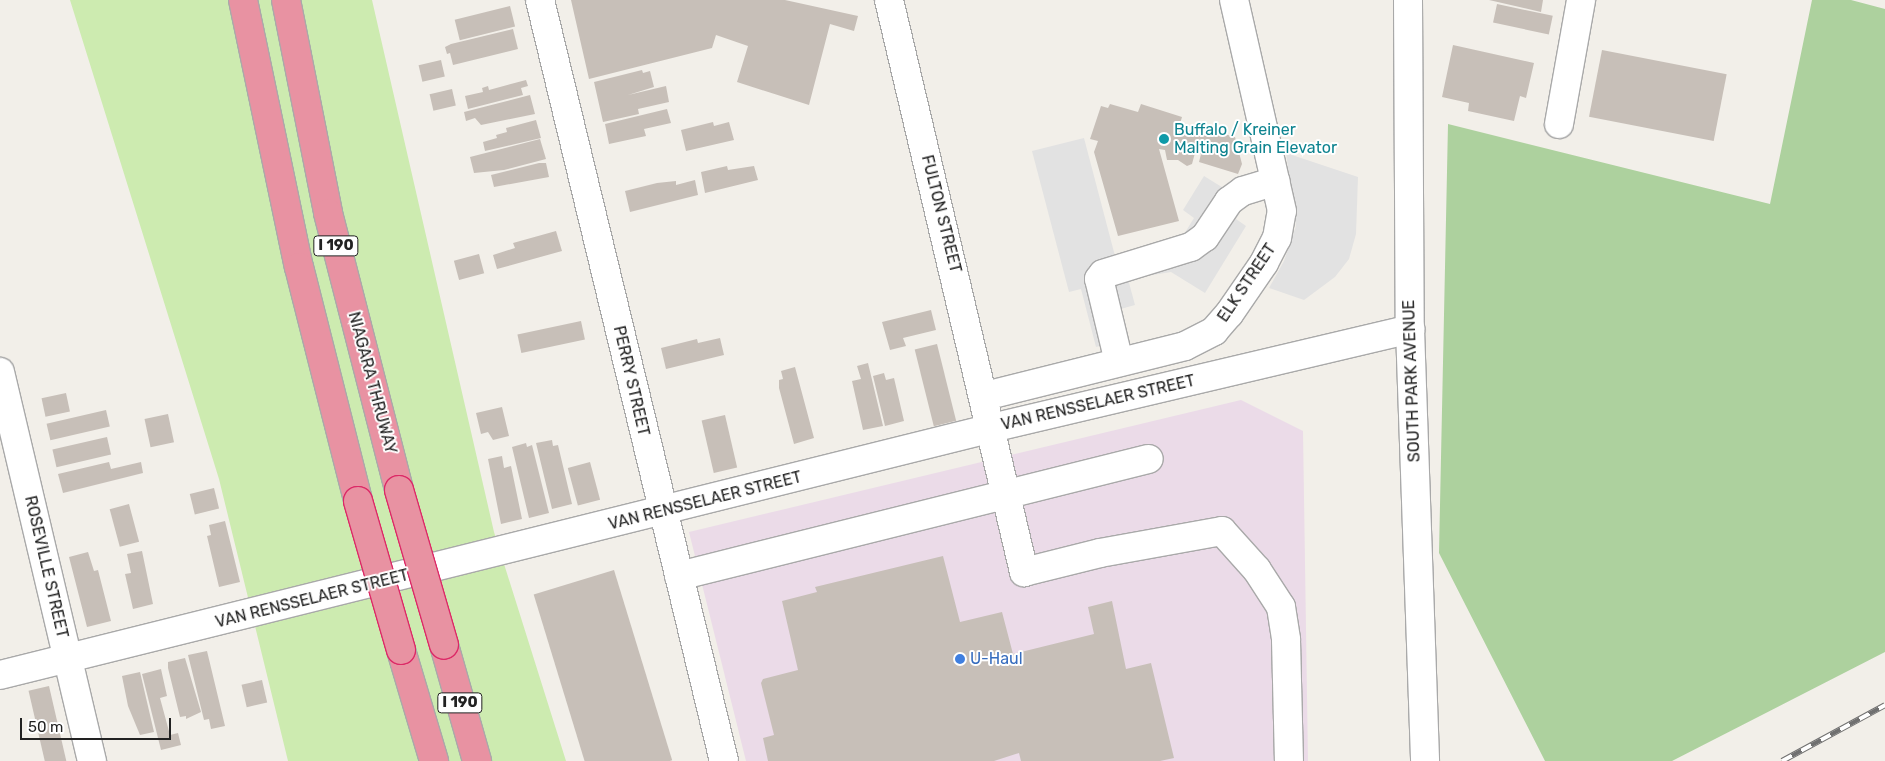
<!DOCTYPE html>
<style>
body{margin:0}
#map{position:relative;width:1885px;height:761px;overflow:hidden;background:#f2efe9;font-family:Rubik,sans-serif}
div>[style]{position:absolute}
.industrial>*{inset:0;background:#ebdbe8}
.grass>*{inset:0;background:#cdebb0}
.forest>*{inset:0;background:#add19e}
.parking>*{inset:0;background:#e2e2e2}
.building>*{inset:0;background:#c7bfb8;transform-origin:0 0}
.roads{filter:drop-shadow(1px 0 #a9a9a9) drop-shadow(-1px 0 #a9a9a9) drop-shadow(0 1px #a9a9a9) drop-shadow(0 -1px #a9a9a9)}
.minor>*{height:28px;margin:-14px;padding:0 14px;transform-origin:14px;border-radius:14px;background:#fff}
.highway>*{height:28px;margin:-14px;padding:0 14px;transform-origin:14px;border-radius:14px;background:#e892a2}
.rail>*{height:5.5px;margin-top:-2.75px;transform-origin:0;background:repeating-linear-gradient(90deg,#fff 0 11px,#707070 0 22px);box-sizing:border-box;border-block:1px solid #707070}
.bridges{filter:drop-shadow(1px 0 #dc2a67) drop-shadow(-1px 0 #dc2a67) drop-shadow(0 1px #dc2a67) drop-shadow(0 -1px #dc2a67)}
.highway-bridge>*{height:28px;margin:-14px;padding:0 14px;transform-origin:14px;border-radius:14px;background:#e892a2}
.dots>*{width:14px;height:14px;translate:-50% -50%;box-sizing:border-box;border:2px solid #fff;border-radius:50%}
span{translate:-50% -50%;white-space:nowrap;text-align:center;line-height:1.15;-webkit-text-stroke:4px #fff;paint-order:stroke}
.shield-label span{padding:1px 4px;background:#fff;border:1px solid;border-radius:4px;-webkit-text-stroke-width:0}
.shield-label{font-size:15px;color:#222;font-weight:700}
.culture-label{font-size:16px;color:#0d838f}
.left{translate:0 -50%;text-align:left}
.street-label{font-size:16px;color:#222}
.shop-label{font-size:16px;color:#366cbe}
.scale{position:absolute;left:20px;top:718px;width:151px;height:22px;box-sizing:border-box;border:2px solid #222;border-top:0;padding-left:6px;font-size:15px;line-height:18px;white-space:nowrap;color:#222;-webkit-text-stroke:4px #fff;paint-order:stroke}
</style>
<div id="map">
<div class="industrial">
<i style="clip-path:polygon(1241px 400px,1303px 431px,1308px 761px,746px 761px,689px 532px)"></i>
</div>
<div class="grass">
<i style="clip-path:polygon(70px 0,372px 0,494px 532px,566px 761px,288px 761px,219px 479px)"></i>
</div>
<div class="forest">
<i style="clip-path:polygon(1812px 0,1851px 0,1885px 9px,1885px 652px,1672px 761px,1545px 761px,1439px 553px,1448px 124px,1770px 204px)"></i>
</div>
<div class="parking">
<i style="clip-path:polygon(1084px 138px,1115px 256px,1181px 239px,1194px 218px,1183px 210px,1204px 176px,1246px 202px,1236px 219px,1246px 226px,1205px 293px,1171px 272px,1128px 279px,1135px 305px,1117px 310px,1125px 339px,1096px 347px,1081px 289px,1069px 292px,1032px 151px)"></i>
<i style="clip-path:polygon(1286px 153px,1358px 177px,1356px 234px,1349px 259px,1335px 277px,1304px 300px,1269px 288px,1284px 261px,1296px 226px)"></i>
</div>
<div class="building">
<i style="clip-path:polygon(571px 0,785px 0,858px 16px,854px 31px,830px 24px,809px 105px,737px 82px,748px 46px,716px 35px,712px 48px,589px 79px)"></i>
<i style="clip-path:polygon(1489px 0,1543px 0,1541px 12px)"></i>
<i style="left:1497px;top:4px;width:57px;height:19px;rotate:12deg"></i>
<i style="left:510px;top:6px;width:21px;height:57px;rotate:76deg"></i>
<i style="clip-path:polygon(513px 29px,518px 49px,453px 65px,450px 53px,447px 54px,445px 47px,451px 44px)"></i>
<i style="clip-path:polygon(1453px 45px,1534px 63px,1526px 98px,1520px 96px,1514px 121px,1468px 111px,1469px 103px,1442px 97px)"></i>
<i style="left:1602px;top:50px;width:127px;height:68px;rotate:11deg"></i>
<i style="left:441px;top:60px;width:17px;height:23px;rotate:77deg"></i>
<i style="clip-path:polygon(642px 70px,643px 73px,650px 71px,654px 87px,628px 95px,666px 86px,669px 102px,638px 109px,639px 114px,603px 122px,594px 82px)"></i>
<i style="clip-path:polygon(526px 80px,528px 86px,521px 88px,523px 95px,468px 109px,465px 96px,483px 92px,482px 88px,488px 86px,489px 90px)"></i>
<i style="left:452px;top:89px;width:17px;height:23px;rotate:77deg"></i>
<i style="clip-path:polygon(530px 95px,535px 114px,481px 125px,475px 118px,466px 121px,464px 112px)"></i>
<i style="clip-path:polygon(1110px 104px,1138px 112px,1141px 104px,1182px 117px,1179px 127px,1208px 136px,1210px 130px,1235px 137px,1242px 164px,1238px 174px,1199px 162px,1201px 154px,1195px 153px,1192px 164px,1187px 166px,1178px 160px,1167px 160px,1165px 150px,1159px 149px,1179px 221px,1118px 236px,1094px 152px,1098px 141px,1090px 139px,1101px 106px,1108px 108px)"></i>
<i style="clip-path:polygon(667px 109px,671px 123px,644px 129px,646px 136px,609px 144px,605px 124px)"></i>
<i style="clip-path:polygon(536px 120px,541px 138px,485px 151px,483px 142px,497px 138px,496px 135px,507px 132px,506px 128px)"></i>
<i style="clip-path:polygon(713px 122px,714px 126px,729px 122px,734px 140px,686px 151px,681px 130px)"></i>
<i style="clip-path:polygon(540px 139px,546px 159px,504px 170px,474px 173px,470px 157px)"></i>
<i style="clip-path:polygon(539px 163px,546px 163px,549px 177px,494px 187px,491px 175px)"></i>
<i style="clip-path:polygon(727px 166px,728px 170px,754px 166px,758px 180px,705px 193px,701px 172px)"></i>
<i style="clip-path:polygon(695px 180px,698px 195px,630px 212px,625px 191px,657px 183px,676px 181px,676px 185px)"></i>
<i style="clip-path:polygon(556px 231px,562px 251px,497px 269px,493px 255px,515px 248px,513px 243px)"></i>
<i style="left:479px;top:254px;width:20px;height:26px;rotate:75deg"></i>
<i style="clip-path:polygon(931px 310px,936px 330px,903px 338px,906px 346px,890px 350px,882px 322px)"></i>
<i style="left:581px;top:321px;width:19px;height:65px;rotate:78deg"></i>
<i style="clip-path:polygon(720px 338px,724px 355px,666px 369px,661px 348px,697px 339px,698px 343px)"></i>
<i style="left:937px;top:344px;width:79px;height:23px;rotate:76deg"></i>
<i style="clip-path:polygon(868px 363px,883px 426px,863px 430px,852px 381px,861px 379px,857px 366px)"></i>
<i style="clip-path:polygon(795px 367px,814px 438px,794px 444px,779px 388px,779px 380px,783px 379px,781px 371px)"></i>
<i style="clip-path:polygon(884px 373px,886px 380px,894px 378px,904px 421px,885px 426px,873px 376px)"></i>
<i style="left:66px;top:393px;width:19px;height:25px;rotate:78deg"></i>
<i style="clip-path:polygon(502px 407px,509px 436px,493px 440px,488px 432px,481px 434px,476px 413px)"></i>
<i style="left:106px;top:410px;width:17px;height:61px;rotate:77deg"></i>
<i style="left:168px;top:414px;width:29px;height:24px;rotate:78deg"></i>
<i style="left:725px;top:415px;width:54px;height:24px;rotate:77deg"></i>
<i style="left:107px;top:437px;width:18px;height:56px;rotate:77deg"></i>
<i style="clip-path:polygon(552px 440px,553px 446px,558px 445px,572px 504px,552px 509px,536px 443px)"></i>
<i style="clip-path:polygon(526px 443px,527px 447px,532px 445px,549px 513px,529px 518px,512px 447px)"></i>
<i style="clip-path:polygon(502px 456px,504px 468px,511px 466px,522px 519px,501px 524px,488px 459px)"></i>
<i style="clip-path:polygon(109px 462px,111px 469px,141px 462px,143px 473px,63px 493px,58px 474px)"></i>
<i style="left:590px;top:462px;width:39px;height:23px;rotate:75deg"></i>
<i style="left:214px;top:488px;width:21px;height:25px;rotate:76deg"></i>
<i style="left:129px;top:504px;width:39px;height:20px;rotate:75deg"></i>
<i style="clip-path:polygon(225px 521px,240px 582px,219px 587px,207px 536px,211px 535px,209px 525px)"></i>
<i style="clip-path:polygon(142px 551px,153px 604px,133px 609px,125px 574px,131px 573px,127px 554px)"></i>
<i style="clip-path:polygon(88px 552px,94px 571px,98px 570px,111px 621px,87px 627px,69px 557px)"></i>
<i style="clip-path:polygon(943px 556px,960px 622px,1002px 612px,1013px 654px,1094px 634px,1088px 607px,1112px 601px,1126px 669px,1151px 663px,1174px 758px,1160px 761px,1021px 761px,1019px 753px,994px 761px,768px 761px,763px 738px,774px 735px,761px 683px,763px 679px,798px 670px,782px 601px,817px 592px,815px 587px)"></i>
<i style="left:614px;top:570px;width:199px;height:84px;rotate:73deg"></i>
<i style="clip-path:polygon(207px 651px,225px 726px,211px 729px,209px 719px,204px 720px,188px 655px)"></i>
<i style="clip-path:polygon(185px 658px,201px 712px,186px 719px,186px 716px,180px 717px,168px 668px,168px 662px)"></i>
<i style="clip-path:polygon(161px 669px,167px 696px,160px 698px,170px 735px,178px 733px,181px 745px,161px 750px,142px 674px)"></i>
<i style="clip-path:polygon(140px 672px,154px 732px,140px 735px,128px 706px,122px 676px)"></i>
<i style="left:262px;top:680px;width:23px;height:21px;rotate:77deg"></i>
<i style="left:49px;top:686px;width:77px;height:21px;rotate:77deg"></i>
</div>
<div class="roads">
<div class="minor">
<i style="left:540px;top:0;width:783px;rotate:76.41deg"></i>
<i style="left:889px;top:0;width:588px;rotate:76.72deg"></i>
<i style="left:1024px;top:572px;width:78px;rotate:-14deg"></i>
<i style="left:1100px;top:553px;width:124px;rotate:-10.2deg"></i>
<i style="left:1222px;top:531px;width:52px;rotate:48.1deg"></i>
<i style="left:1257px;top:570px;width:44px;rotate:57deg"></i>
<i style="left:1281px;top:607px;width:33px;rotate:81deg"></i>
<i style="left:1286px;top:640px;width:121px;rotate:88.6deg"></i>
<i style="left:1408px;top:0;width:329px;rotate:89.7deg"></i>
<i style="left:1410px;top:329px;width:432px;rotate:88deg"></i>
<i style="left:1559px;top:124px;width:126px;rotate:-79.9deg"></i>
<i style="left:1119px;top:362px;width:85px;rotate:-103.5deg"></i>
<i style="left:1099px;top:279px;width:6px;rotate:-51deg"></i>
<i style="left:1103px;top:274px;width:92px;rotate:-17.1deg"></i>
<i style="left:1191px;top:247px;width:17px;rotate:-36deg"></i>
<i style="left:1205px;top:237px;width:43px;rotate:-56.3deg"></i>
<i style="left:1229px;top:201px;width:17px;rotate:-36deg"></i>
<i style="left:1243px;top:191px;width:34px;rotate:-17deg"></i>
<i style="left:0;top:372px;width:400px;rotate:76.7deg"></i>
<i style="left:985px;top:396px;width:206px;rotate:-14deg"></i>
<i style="left:1185px;top:346px;width:33px;rotate:-27deg"></i>
<i style="left:1214px;top:331px;width:23px;rotate:-49deg"></i>
<i style="left:1229px;top:314px;width:62px;rotate:-55.5deg"></i>
<i style="left:1264px;top:263px;width:28px;rotate:-63deg"></i>
<i style="left:1277px;top:238px;width:27px;rotate:-80deg"></i>
<i style="left:1282px;top:211px;width:216px;rotate:-102.8deg"></i>
<i style="left:679px;top:576px;width:484px;rotate:-14deg"></i>
<i style="left:0;top:675px;width:1022px;rotate:-13.98deg"></i>
<i style="left:992px;top:428px;width:430px;rotate:-13.3deg"></i>
</div>
<div class="highway">
<i style="left:243px;top:0;width:273px;rotate:78.2deg"></i>
<i style="left:299px;top:267px;width:241px;rotate:75.8deg"></i>
<i style="left:286px;top:0;width:217px;rotate:78.8deg"></i>
<i style="left:328px;top:213px;width:286px;rotate:75.6deg"></i>
<i style="left:444px;top:645px;width:121px;rotate:74.1deg"></i>
<i style="left:401px;top:650px;width:116px;rotate:73.4deg"></i>
</div>
</div>
<div class="rail">
<i style="left:1782px;top:761px;width:117px;rotate:-28.5deg"></i>
</div>
<div class="bridges">
<div class="highway-bridge">
<i style="left:399px;top:490px;width:161px;rotate:73.8deg"></i>
<i style="left:358px;top:501px;width:155px;rotate:73.9deg"></i>
</div>
</div>
<div class="dots">
<i style="left:1164px;top:139px;background:#0f9aa8"></i>
<i style="left:960px;top:659px;background:#3f7fe0"></i>
</div>
<div class="shield-label">
<span style="left:336px;top:246px">I 190</span>
<span style="left:460px;top:703px">I 190</span>
</div>
<div class="culture-label">
<span class="left" style="left:1174px;top:139px">Buffalo / Kreiner<br>Malting Grain Elevator</span>
</div>
<div class="street-label">
<span style="left:941px;top:214px;rotate:76deg">FULTON STREET</span>
<span style="left:1247px;top:283px;rotate:-56deg">ELK STREET</span>
<span style="left:631px;top:381px;rotate:77deg">PERRY STREET</span>
<span style="left:1412px;top:381px;rotate:-92deg">SOUTH PARK AVENUE</span>
<span style="left:372px;top:383px;rotate:75deg">NIAGARA THRUWAY</span>
<span style="left:1098px;top:403px;rotate:-13deg">VAN RENSSELAER STREET</span>
<span style="left:705px;top:501px;rotate:-14deg">VAN RENSSELAER STREET</span>
<span style="left:46px;top:567px;rotate:77deg">ROSEVILLE STREET</span>
<span style="left:312px;top:599px;rotate:-14deg">VAN RENSSELAER STREET</span>
</div>
<div class="shop-label">
<span class="left" style="left:970px;top:659px">U-Haul</span>
</div>
<div class="scale">50 m</div>
</div>
